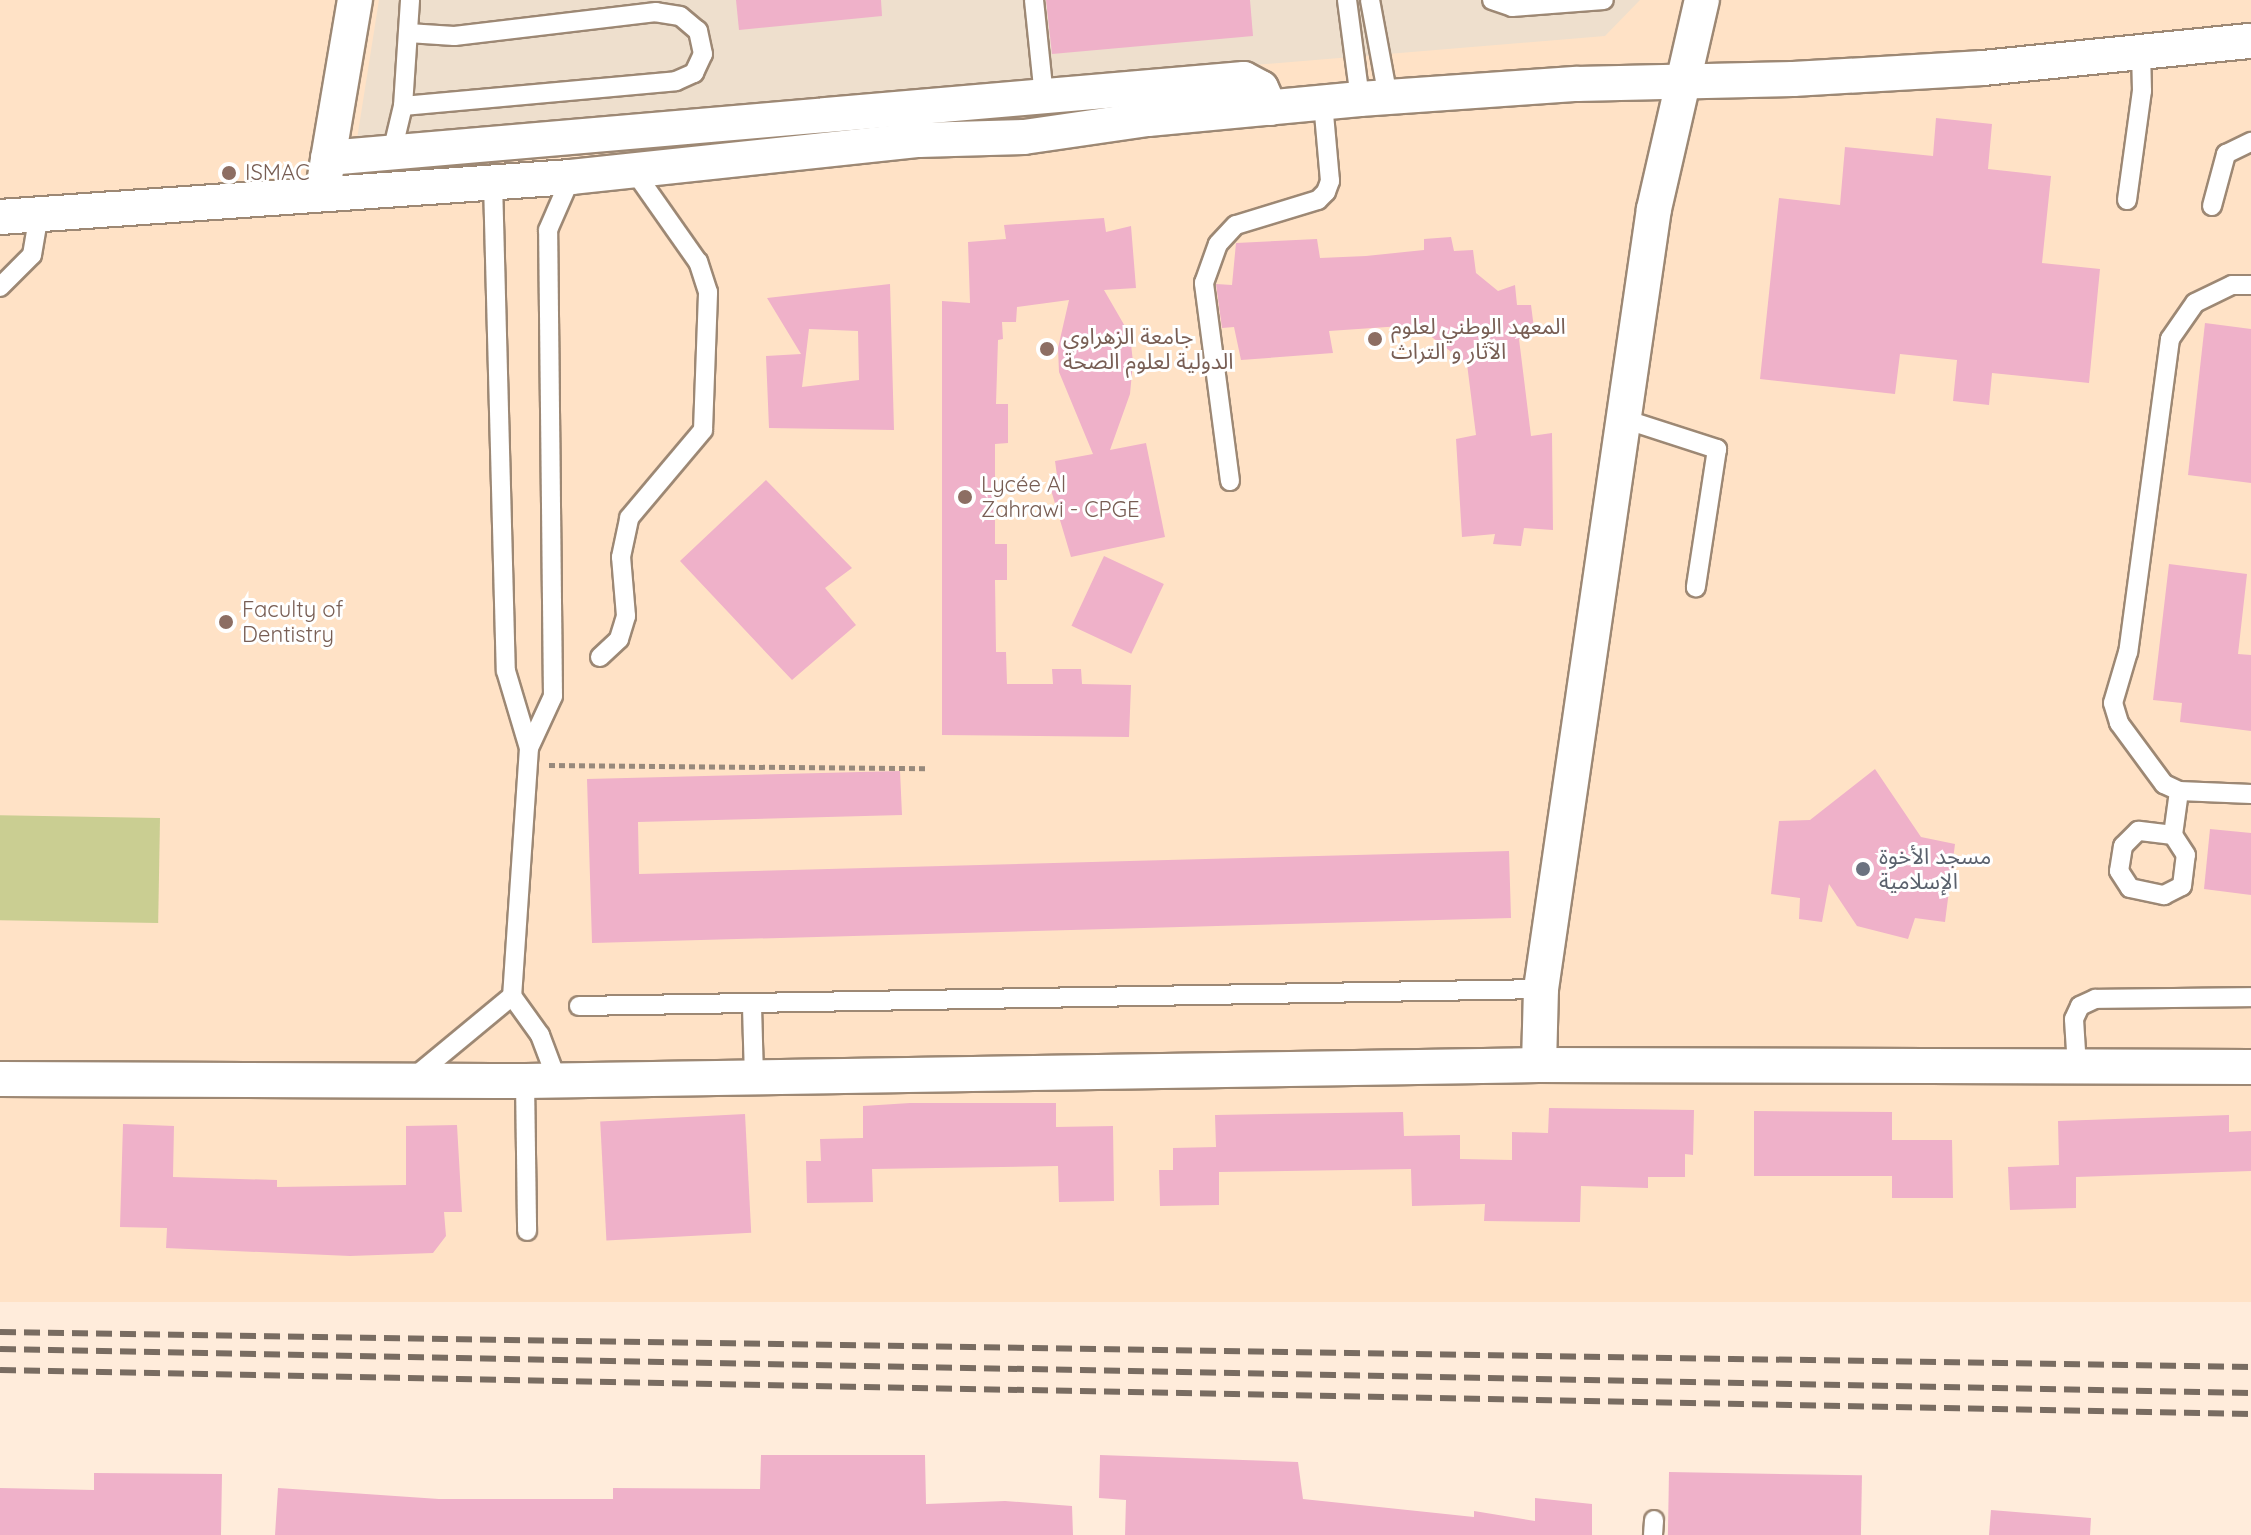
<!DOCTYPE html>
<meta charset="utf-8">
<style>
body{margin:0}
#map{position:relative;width:2251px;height:1535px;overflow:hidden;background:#ffecdb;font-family:Quicksand,"Noto Sans Arabic",sans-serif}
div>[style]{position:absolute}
.built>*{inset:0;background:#ffe2c6;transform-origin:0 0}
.medical>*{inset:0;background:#eedfcd}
.green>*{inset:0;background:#cace92;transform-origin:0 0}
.building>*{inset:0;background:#efb1c9;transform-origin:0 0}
.path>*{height:5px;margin-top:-2.5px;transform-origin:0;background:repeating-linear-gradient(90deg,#97897c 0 6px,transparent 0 10px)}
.roads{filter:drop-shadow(2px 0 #9d8874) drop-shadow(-2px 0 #9d8874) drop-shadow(0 2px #9d8874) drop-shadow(0 -2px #9d8874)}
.lane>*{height:18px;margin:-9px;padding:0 9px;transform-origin:9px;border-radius:9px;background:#fff}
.street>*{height:34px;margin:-17px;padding:0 17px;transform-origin:17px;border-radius:17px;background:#fff}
.rail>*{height:6px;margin-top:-3px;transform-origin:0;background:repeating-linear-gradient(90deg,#796c61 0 16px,transparent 0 24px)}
.dots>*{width:22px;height:22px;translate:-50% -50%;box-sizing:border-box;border:4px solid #fff;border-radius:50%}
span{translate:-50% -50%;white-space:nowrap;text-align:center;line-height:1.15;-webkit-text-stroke:6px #fff;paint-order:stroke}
.education-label{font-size:22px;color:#785e54}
.left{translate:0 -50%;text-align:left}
.worship-label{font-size:22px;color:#5b616d}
</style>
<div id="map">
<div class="built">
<i style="left:0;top:0;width:2251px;height:1302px"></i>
</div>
<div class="medical">
<i style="clip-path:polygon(379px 0,1640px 0,1605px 36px,357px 139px)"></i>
</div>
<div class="green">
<i style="left:160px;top:818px;width:105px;height:160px;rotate:91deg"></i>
</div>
<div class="building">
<i style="clip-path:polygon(736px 0,881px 0,882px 16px,739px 30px)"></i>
<i style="clip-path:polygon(1046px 0,1250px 0,1253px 36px,1052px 54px)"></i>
<i style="clip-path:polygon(1936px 118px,1992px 124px,1988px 169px,2051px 176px,2042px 263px,2100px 269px,2089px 383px,1992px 373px,1989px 405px,1953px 401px,1957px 360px,1900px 354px,1895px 394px,1760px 379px,1779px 198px,1840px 205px,1845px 147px,1933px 156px)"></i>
<i style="clip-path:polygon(1104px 218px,1106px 232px,1131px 226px,1136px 288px,1104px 290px,1130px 335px,1133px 362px,1130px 394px,1110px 450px,1146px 443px,1165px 537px,1071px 557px,1051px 490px,1059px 490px,1055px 461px,1093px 454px,1059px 372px,1058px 348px,1069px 300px,1017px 307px,1016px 322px,1002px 322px,1003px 339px,998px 340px,996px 404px,1008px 404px,1008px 443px,995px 444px,995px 544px,1007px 544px,1007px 580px,995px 580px,996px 652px,1006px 652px,1007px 684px,1053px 684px,1052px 669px,1081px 669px,1082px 684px,1131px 685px,1129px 737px,942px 735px,942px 301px,970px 303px,968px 242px,1006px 239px,1004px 225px)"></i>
<i style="clip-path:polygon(1451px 237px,1454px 251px,1473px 250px,1476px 273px,1498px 291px,1515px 285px,1517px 305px,1531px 305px,1535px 336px,1519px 339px,1531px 436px,1552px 433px,1553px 530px,1524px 528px,1521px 546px,1493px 544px,1495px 534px,1462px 537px,1456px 439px,1476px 435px,1467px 364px,1416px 325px,1329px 331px,1333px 353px,1241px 360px,1234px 327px,1222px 328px,1216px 284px,1232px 285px,1236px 243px,1317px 239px,1320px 258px,1366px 256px,1424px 250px,1424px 239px)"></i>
<i style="clip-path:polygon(evenodd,890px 284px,894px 430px,769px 428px,766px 356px,801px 354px,767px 298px,890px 284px,809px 329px,858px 331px,859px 380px,802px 387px,809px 329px)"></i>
<i style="clip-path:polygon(2205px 323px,2251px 329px,2251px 483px,2188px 475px)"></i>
<i style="clip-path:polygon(766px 480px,852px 568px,825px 588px,856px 625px,792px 680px,680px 561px)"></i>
<i style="left:1104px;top:556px;width:66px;height:77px;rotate:25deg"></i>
<i style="clip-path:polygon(2169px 564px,2247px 574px,2238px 654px,2251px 655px,2251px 731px,2180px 722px,2182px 703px,2153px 700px)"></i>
<i style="clip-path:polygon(1875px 769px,1921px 837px,1955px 844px,1945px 922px,1915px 918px,1908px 939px,1857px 926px,1829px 884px,1822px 922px,1799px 919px,1800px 898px,1771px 894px,1779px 821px,1810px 820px)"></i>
<i style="clip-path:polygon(900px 771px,902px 815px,638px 822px,639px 874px,1509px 851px,1511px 918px,592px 943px,587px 779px)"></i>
<i style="clip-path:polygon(2210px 829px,2251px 833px,2251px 895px,2204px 889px)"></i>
<i style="clip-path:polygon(910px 1103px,1056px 1103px,1056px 1127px,1113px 1126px,1114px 1201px,1059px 1202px,1058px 1166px,872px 1169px,873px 1202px,807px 1203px,806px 1161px,821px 1161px,820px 1139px,863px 1138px,863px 1106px)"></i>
<i style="clip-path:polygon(1549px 1108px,1694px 1110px,1693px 1155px,1685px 1154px,1685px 1177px,1648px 1177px,1648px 1188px,1581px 1186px,1580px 1222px,1484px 1221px,1485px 1204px,1412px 1206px,1411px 1169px,1219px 1172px,1219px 1205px,1160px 1206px,1159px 1170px,1173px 1170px,1173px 1148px,1216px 1147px,1215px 1115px,1403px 1112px,1404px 1136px,1460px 1135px,1460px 1159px,1512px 1160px,1512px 1132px,1548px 1133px)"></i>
<i style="clip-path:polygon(1754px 1111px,1892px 1112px,1892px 1140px,1952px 1140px,1953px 1198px,1892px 1198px,1892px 1176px,1754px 1176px)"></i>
<i style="left:745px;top:1114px;width:119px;height:145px;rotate:87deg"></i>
<i style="clip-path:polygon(2229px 1115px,2229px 1132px,2251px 1131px,2251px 1171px,2076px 1177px,2076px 1208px,2010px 1210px,2008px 1167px,2059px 1165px,2058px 1121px)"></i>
<i style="clip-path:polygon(123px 1124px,174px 1126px,173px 1177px,277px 1180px,277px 1187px,406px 1185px,406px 1126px,457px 1125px,462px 1212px,444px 1212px,446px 1236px,433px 1253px,350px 1256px,166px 1248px,167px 1228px,120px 1227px)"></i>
<i style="clip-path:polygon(761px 1455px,925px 1455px,926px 1504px,1005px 1501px,1072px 1506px,1073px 1535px,275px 1535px,278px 1488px,439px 1499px,613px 1499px,613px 1488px,760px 1489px)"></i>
<i style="clip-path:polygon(1100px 1455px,1298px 1462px,1303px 1499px,1474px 1517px,1474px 1511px,1535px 1521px,1535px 1498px,1592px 1504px,1592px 1535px,1125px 1535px,1126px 1500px,1099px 1498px)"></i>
<i style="left:1669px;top:1472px;width:193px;height:63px;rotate:1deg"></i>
<i style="clip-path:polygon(94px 1473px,222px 1474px,221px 1535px,0 1535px,0 1488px,94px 1490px)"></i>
<i style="clip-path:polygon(1991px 1510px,2091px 1518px,2090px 1535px,1989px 1535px)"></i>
</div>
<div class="path">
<i style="left:549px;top:765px;width:379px;rotate:0.5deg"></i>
</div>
<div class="roads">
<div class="lane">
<i style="left:1034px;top:0;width:97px;rotate:84.1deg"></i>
<i style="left:1347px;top:0;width:100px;rotate:82.5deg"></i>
<i style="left:1370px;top:0;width:99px;rotate:79.5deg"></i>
<i style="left:1492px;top:0;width:21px;rotate:19deg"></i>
<i style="left:1512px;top:7px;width:92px;rotate:-4.4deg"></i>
<i style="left:403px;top:106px;width:274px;rotate:-5.2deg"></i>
<i style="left:676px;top:81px;width:20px;rotate:-24deg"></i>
<i style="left:694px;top:73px;width:21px;rotate:-65deg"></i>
<i style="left:703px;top:54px;width:24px;rotate:-102deg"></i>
<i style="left:698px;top:31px;width:23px;rotate:-140deg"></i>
<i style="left:680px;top:16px;width:24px;rotate:-171deg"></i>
<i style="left:656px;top:12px;width:203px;rotate:173.2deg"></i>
<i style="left:454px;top:36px;width:46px;rotate:-176.3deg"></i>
<i style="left:392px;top:152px;width:47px;rotate:-76.6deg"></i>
<i style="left:403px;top:106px;width:106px;rotate:-86.2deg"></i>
<i style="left:493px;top:182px;width:489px;rotate:88.5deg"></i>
<i style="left:506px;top:671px;width:80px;rotate:73.4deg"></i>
<i style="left:529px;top:748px;width:249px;rotate:93.9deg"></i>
<i style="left:512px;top:996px;width:48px;rotate:54.3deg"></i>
<i style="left:540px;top:1035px;width:48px;rotate:69.3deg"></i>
<i style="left:2127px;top:200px;width:110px;rotate:-82.2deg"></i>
<i style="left:2142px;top:91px;width:40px;rotate:-91.4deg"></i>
<i style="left:2212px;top:206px;width:54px;rotate:-74.9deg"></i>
<i style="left:2226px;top:154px;width:28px;rotate:-26deg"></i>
<i style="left:2251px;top:285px;width:19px;rotate:180deg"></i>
<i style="left:2232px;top:285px;width:41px;rotate:154.1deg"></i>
<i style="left:2195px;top:303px;width:44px;rotate:124.8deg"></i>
<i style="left:2170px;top:339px;width:316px;rotate:97.6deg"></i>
<i style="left:2128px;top:652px;width:53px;rotate:106.4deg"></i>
<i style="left:2113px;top:703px;width:21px;rotate:73deg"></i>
<i style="left:2119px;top:723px;width:76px;rotate:53.6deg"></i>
<i style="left:2164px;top:784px;width:17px;rotate:25deg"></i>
<i style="left:2179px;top:791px;width:72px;rotate:2.4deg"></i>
<i style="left:0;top:287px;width:45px;rotate:-45deg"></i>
<i style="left:32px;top:255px;width:42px;rotate:-80.3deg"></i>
<i style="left:1624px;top:419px;width:98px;rotate:17.9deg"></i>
<i style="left:1717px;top:449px;width:140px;rotate:98.7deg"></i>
<i style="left:1230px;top:481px;width:200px;rotate:-97.5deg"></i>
<i style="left:1204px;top:283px;width:41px;rotate:-70.3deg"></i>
<i style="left:1218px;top:244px;width:26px;rotate:-47deg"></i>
<i style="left:1236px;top:225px;width:86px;rotate:-17deg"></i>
<i style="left:1318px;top:200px;width:11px;rotate:-45deg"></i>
<i style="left:1326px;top:192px;width:12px;rotate:-70deg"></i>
<i style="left:1330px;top:181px;width:78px;rotate:-95.1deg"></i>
<i style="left:600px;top:657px;width:26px;rotate:-43deg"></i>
<i style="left:619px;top:639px;width:24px;rotate:-73deg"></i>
<i style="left:626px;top:616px;width:59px;rotate:-94.8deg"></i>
<i style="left:621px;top:557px;width:40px;rotate:-78deg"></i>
<i style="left:629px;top:518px;width:115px;rotate:-49.9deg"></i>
<i style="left:703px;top:430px;width:138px;rotate:-87.9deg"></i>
<i style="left:708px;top:292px;width:32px;rotate:-108deg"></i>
<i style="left:698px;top:262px;width:111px;rotate:-125.1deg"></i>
<i style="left:529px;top:748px;width:57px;rotate:-65.2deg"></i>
<i style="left:553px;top:696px;width:466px;rotate:-90.6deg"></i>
<i style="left:548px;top:230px;width:58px;rotate:-66.5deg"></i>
<i style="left:2173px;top:835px;width:35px;rotate:-173deg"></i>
<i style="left:2138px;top:831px;width:21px;rotate:135deg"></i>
<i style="left:2123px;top:846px;width:25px;rotate:99deg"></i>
<i style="left:2119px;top:871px;width:20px;rotate:57deg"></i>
<i style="left:2130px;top:888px;width:35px;rotate:12deg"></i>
<i style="left:2164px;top:895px;width:20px;rotate:-27deg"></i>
<i style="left:2182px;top:886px;width:31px;rotate:-83deg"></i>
<i style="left:2186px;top:855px;width:24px;rotate:-123deg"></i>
<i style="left:2173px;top:835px;width:44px;rotate:-82.2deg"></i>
<i style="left:579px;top:1006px;width:962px;rotate:-1.01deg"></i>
<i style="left:752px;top:1006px;width:72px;rotate:88.4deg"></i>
<i style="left:2077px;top:1067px;width:48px;rotate:-93.6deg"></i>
<i style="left:2074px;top:1019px;width:14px;rotate:-65deg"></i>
<i style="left:2080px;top:1006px;width:17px;rotate:-25deg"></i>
<i style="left:2095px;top:999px;width:156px;rotate:-0.7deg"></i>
<i style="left:413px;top:1078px;width:129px;rotate:-39.6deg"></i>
<i style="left:525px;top:1081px;width:150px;rotate:89.2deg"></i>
<i style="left:1653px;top:1535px;width:15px;rotate:-86deg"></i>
</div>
<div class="street">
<i style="left:328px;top:158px;width:919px;rotate:-4.93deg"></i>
<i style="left:1244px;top:79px;width:19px;rotate:28deg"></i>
<i style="left:1261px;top:88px;width:22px;rotate:66deg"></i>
<i style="left:325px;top:177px;width:180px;rotate:-80.4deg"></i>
<i style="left:0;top:217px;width:572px;rotate:-4.01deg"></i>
<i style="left:571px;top:177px;width:350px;rotate:-6.1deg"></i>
<i style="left:919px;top:140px;width:105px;rotate:-1.6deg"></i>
<i style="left:1024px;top:137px;width:125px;rotate:-8.3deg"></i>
<i style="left:1148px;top:119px;width:213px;rotate:-5.4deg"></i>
<i style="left:1360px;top:99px;width:218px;rotate:-4deg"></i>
<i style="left:1577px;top:84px;width:216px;rotate:-1.3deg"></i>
<i style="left:1793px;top:79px;width:190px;rotate:-3.3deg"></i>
<i style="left:1983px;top:68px;width:269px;rotate:-5.8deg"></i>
<i style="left:1539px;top:1065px;width:76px;rotate:-88.5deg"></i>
<i style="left:1541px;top:989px;width:788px;rotate:-81.76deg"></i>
<i style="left:1654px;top:209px;width:214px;rotate:-77.1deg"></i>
<i style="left:0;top:1079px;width:525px;rotate:0.22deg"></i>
<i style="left:525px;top:1081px;width:1014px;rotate:-0.9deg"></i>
<i style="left:1539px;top:1065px;width:712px;rotate:0.16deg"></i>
</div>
</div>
<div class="rail">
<i style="left:0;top:1332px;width:2251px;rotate:0.89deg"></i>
<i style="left:0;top:1349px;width:2251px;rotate:1.12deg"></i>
<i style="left:0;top:1370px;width:2251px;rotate:1.12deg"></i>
</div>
<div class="dots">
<i style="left:229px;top:173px;background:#8d6e63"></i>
<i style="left:1375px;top:339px;background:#8d6e63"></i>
<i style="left:1047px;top:349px;background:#8d6e63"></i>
<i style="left:965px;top:497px;background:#8d6e63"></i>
<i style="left:226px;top:622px;background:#8d6e63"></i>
<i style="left:1863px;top:869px;background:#6b7280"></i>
</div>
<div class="education-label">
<span class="left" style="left:245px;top:173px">ISMAC</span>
<span class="left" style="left:1391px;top:339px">المعهد الوطني لعلوم<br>الآثار و التراث</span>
<span class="left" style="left:1063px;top:349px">جامعة الزهراوي<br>الدولية لعلوم الصحة</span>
<span class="left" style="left:981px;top:497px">Lycée Al<br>Zahrawi - CPGE</span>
<span class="left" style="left:242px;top:622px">Faculty of<br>Dentistry</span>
</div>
<div class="worship-label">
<span class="left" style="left:1879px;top:869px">مسجد الأخوة<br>الإسلامية</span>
</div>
</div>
